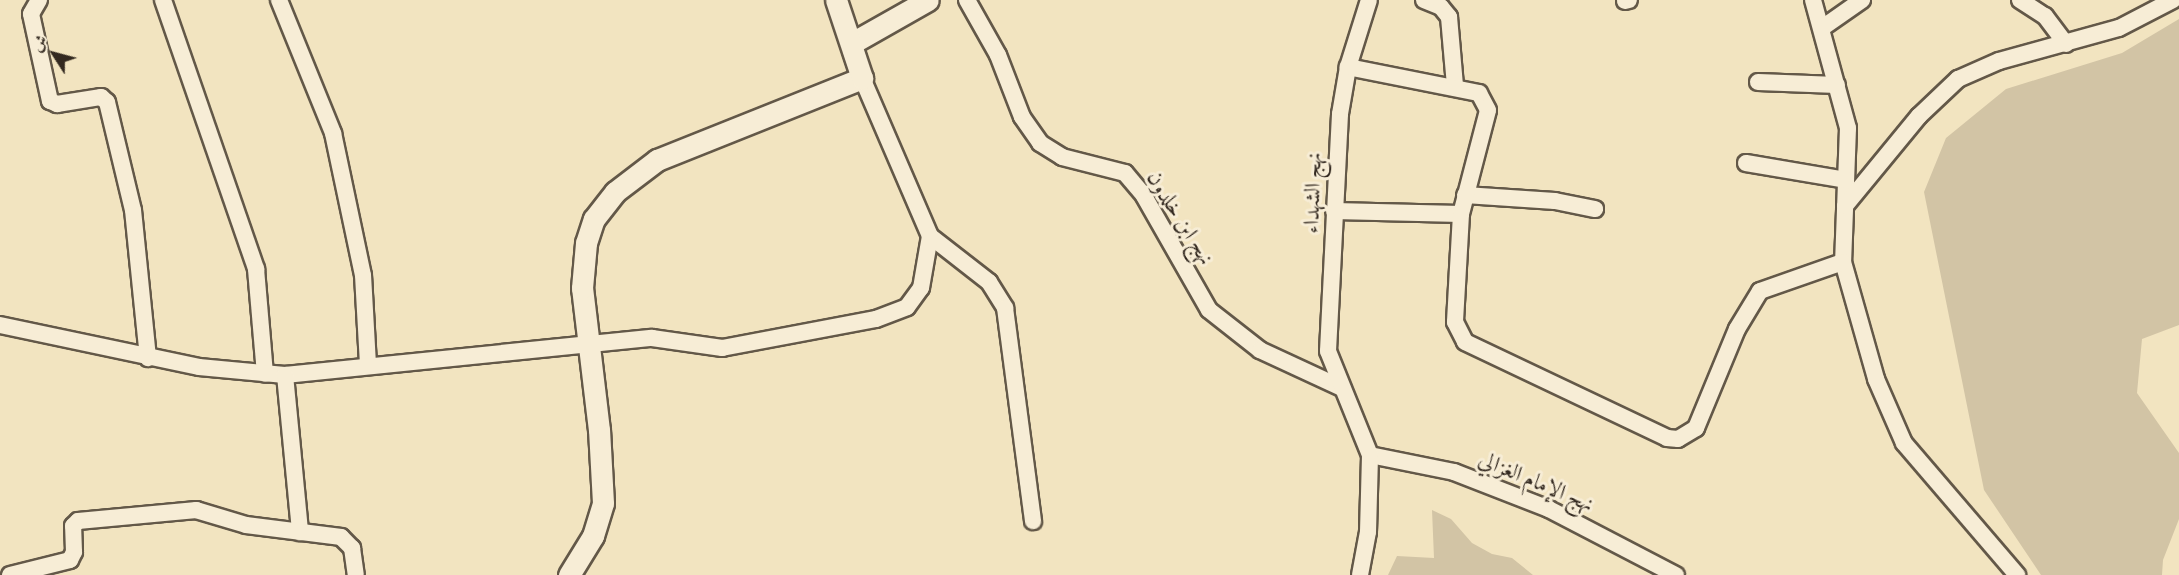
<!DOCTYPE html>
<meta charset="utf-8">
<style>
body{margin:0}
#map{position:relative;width:2179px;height:575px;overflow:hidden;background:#f2e4c0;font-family:"IM FELL DW Pica",Amiri,serif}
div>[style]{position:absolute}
.green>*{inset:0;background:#d2c4a5}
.roads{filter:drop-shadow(2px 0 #635848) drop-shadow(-2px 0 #635848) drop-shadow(0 2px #635848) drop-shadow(0 -2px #635848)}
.minor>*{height:16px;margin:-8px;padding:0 8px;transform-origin:8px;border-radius:8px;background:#f7edd6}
.tertiary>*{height:21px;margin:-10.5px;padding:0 10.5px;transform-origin:10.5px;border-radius:10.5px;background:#f7edd6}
span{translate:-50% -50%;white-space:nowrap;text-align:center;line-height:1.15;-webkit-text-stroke:6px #f7edd6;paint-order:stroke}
.street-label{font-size:22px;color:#332920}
.north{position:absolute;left:24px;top:24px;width:60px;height:60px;-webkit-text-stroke:4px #f7edd6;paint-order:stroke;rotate:306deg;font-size:16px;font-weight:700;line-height:24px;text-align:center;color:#332920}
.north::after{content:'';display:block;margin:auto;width:21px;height:27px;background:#332920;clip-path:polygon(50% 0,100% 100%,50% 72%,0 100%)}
</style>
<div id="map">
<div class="green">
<i style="clip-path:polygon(2179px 19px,2179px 325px,2142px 339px,2137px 393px,2179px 453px,2179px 519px,2163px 560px,2162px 575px,2041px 575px,1984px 490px,1924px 192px,1946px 138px,2006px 89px,2122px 53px)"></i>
<i style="clip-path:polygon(1432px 510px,1451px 519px,1472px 543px,1492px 554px,1512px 558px,1533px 575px,1388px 575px,1397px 556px,1434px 558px)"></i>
</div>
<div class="roads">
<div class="minor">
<i style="left:39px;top:0;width:16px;rotate:120deg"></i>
<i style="left:31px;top:14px;width:89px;rotate:77.7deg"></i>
<i style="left:50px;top:101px;width:8px;rotate:23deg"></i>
<i style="left:57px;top:104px;width:45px;rotate:-9deg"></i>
<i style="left:101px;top:97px;width:8px;rotate:40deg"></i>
<i style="left:107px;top:102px;width:111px;rotate:76.5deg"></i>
<i style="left:133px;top:210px;width:149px;rotate:84.2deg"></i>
<i style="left:163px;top:0;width:285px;rotate:70.9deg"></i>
<i style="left:256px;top:269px;width:105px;rotate:85.1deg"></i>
<i style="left:279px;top:0;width:144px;rotate:67.9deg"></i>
<i style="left:333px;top:133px;width:145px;rotate:78.1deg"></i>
<i style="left:363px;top:275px;width:90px;rotate:86.8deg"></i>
<i style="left:967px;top:0;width:63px;rotate:60.6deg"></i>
<i style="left:998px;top:55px;width:66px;rotate:68.8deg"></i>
<i style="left:1022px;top:117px;width:32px;rotate:55deg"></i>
<i style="left:1040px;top:143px;width:26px;rotate:32deg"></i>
<i style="left:1062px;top:157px;width:65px;rotate:14.3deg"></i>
<i style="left:1125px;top:173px;width:30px;rotate:50deg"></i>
<i style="left:1144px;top:196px;width:131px;rotate:60.3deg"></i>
<i style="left:1209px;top:310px;width:65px;rotate:38.1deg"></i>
<i style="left:1260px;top:350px;width:90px;rotate:24.9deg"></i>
<i style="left:1424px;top:0;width:18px;rotate:22deg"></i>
<i style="left:1441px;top:7px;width:13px;rotate:51deg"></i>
<i style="left:1449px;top:17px;width:69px;rotate:85deg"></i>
<i style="left:1813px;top:0;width:133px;rotate:74.7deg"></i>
<i style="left:1848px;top:128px;width:134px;rotate:92.1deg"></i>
<i style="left:1843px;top:262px;width:122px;rotate:74.2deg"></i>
<i style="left:1876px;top:379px;width:70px;rotate:66.4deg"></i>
<i style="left:1904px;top:443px;width:174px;rotate:49.4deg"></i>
<i style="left:2020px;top:0;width:30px;rotate:33deg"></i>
<i style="left:2045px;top:16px;width:35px;rotate:53deg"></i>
<i style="left:1625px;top:1px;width:4px;rotate:-14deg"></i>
<i style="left:1822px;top:28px;width:49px;rotate:-35deg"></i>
<i style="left:862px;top:78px;width:172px;rotate:66.7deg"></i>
<i style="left:930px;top:236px;width:75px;rotate:37.9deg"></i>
<i style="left:989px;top:282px;width:31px;rotate:58deg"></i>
<i style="left:1005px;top:308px;width:215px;rotate:82.5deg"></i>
<i style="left:1758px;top:82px;width:79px;rotate:2.2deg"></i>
<i style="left:1746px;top:163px;width:101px;rotate:9.6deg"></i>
<i style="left:1465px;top:195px;width:90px;rotate:3.8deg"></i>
<i style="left:1555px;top:201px;width:41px;rotate:11.3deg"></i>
<i style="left:1845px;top:206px;width:117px;rotate:-50.6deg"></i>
<i style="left:1919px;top:116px;width:54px;rotate:-43.5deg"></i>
<i style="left:1958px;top:79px;width:45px;rotate:-23.7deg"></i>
<i style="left:1999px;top:61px;width:124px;rotate:-15.4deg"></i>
<i style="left:2119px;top:28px;width:61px;rotate:-27.4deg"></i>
<i style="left:1334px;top:211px;width:127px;rotate:1.4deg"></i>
<i style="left:1461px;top:214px;width:107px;rotate:-75.4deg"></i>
<i style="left:1488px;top:110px;width:19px;rotate:-118deg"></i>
<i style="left:1479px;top:93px;width:134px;rotate:-168.8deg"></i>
<i style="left:1461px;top:214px;width:108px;rotate:93.2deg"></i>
<i style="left:1455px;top:322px;width:22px;rotate:63deg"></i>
<i style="left:1465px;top:342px;width:224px;rotate:25.4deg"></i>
<i style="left:1667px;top:438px;width:11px;rotate:5deg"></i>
<i style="left:1678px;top:439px;width:21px;rotate:-31deg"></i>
<i style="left:1696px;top:428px;width:107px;rotate:-67.5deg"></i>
<i style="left:1737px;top:329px;width:44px;rotate:-58.8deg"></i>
<i style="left:1760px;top:291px;width:88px;rotate:-19.3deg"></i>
<i style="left:0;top:325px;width:203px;rotate:11.9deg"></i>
<i style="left:199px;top:367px;width:86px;rotate:5.3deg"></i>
<i style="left:285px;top:375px;width:369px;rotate:-5.8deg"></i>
<i style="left:652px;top:338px;width:71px;rotate:8.1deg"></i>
<i style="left:722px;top:348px;width:157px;rotate:-10.7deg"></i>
<i style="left:876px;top:319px;width:33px;rotate:-21deg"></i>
<i style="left:907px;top:307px;width:24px;rotate:-54deg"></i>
<i style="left:921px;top:288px;width:53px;rotate:-80.2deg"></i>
<i style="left:285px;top:375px;width:158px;rotate:84.5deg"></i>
<i style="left:1370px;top:455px;width:86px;rotate:11.4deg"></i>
<i style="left:1454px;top:472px;width:102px;rotate:21.3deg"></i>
<i style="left:1549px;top:509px;width:143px;rotate:27.5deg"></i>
<i style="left:10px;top:575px;width:62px;rotate:-14deg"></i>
<i style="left:70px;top:560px;width:9px;rotate:-63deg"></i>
<i style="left:74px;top:552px;width:26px;rotate:-92deg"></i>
<i style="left:73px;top:526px;width:7px;rotate:-45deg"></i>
<i style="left:78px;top:521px;width:119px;rotate:-5.3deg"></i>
<i style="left:196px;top:510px;width:52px;rotate:16.7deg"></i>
<i style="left:246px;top:525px;width:96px;rotate:7.2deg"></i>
<i style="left:341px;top:537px;width:16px;rotate:45deg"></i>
<i style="left:352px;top:548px;width:27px;rotate:82deg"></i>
<i style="left:1360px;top:575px;width:44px;rotate:-79.5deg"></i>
<i style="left:1368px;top:532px;width:77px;rotate:-88.5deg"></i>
<i style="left:1370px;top:455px;width:112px;rotate:-112deg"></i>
<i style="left:1328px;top:351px;width:237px;rotate:-87.1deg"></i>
<i style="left:1340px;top:114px;width:48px;rotate:-80.3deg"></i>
<i style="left:1348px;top:67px;width:70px;rotate:-72.6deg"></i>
</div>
<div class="tertiary">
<i style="left:852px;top:43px;width:87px;rotate:-29.5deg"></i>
<i style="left:569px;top:575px;width:46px;rotate:-58.4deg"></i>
<i style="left:593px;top:536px;width:34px;rotate:-73deg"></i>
<i style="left:603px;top:503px;width:73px;rotate:-93.1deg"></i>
<i style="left:599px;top:430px;width:143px;rotate:-96.8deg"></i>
<i style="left:582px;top:288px;width:45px;rotate:-84.9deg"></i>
<i style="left:586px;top:243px;width:25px;rotate:-72deg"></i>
<i style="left:594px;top:219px;width:34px;rotate:-52deg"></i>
<i style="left:615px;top:192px;width:53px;rotate:-37.3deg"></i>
<i style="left:657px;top:160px;width:221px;rotate:-21.8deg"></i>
<i style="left:862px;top:78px;width:82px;rotate:-108.4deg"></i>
</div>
</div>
<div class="street-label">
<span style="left:1313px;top:193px;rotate:-88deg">نهج الشهداء</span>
<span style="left:1180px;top:218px;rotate:58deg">نهج ابن خلدون</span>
<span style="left:1536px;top:482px;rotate:23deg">نهج الإمام الغزالي</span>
</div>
<div class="north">ش</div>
</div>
